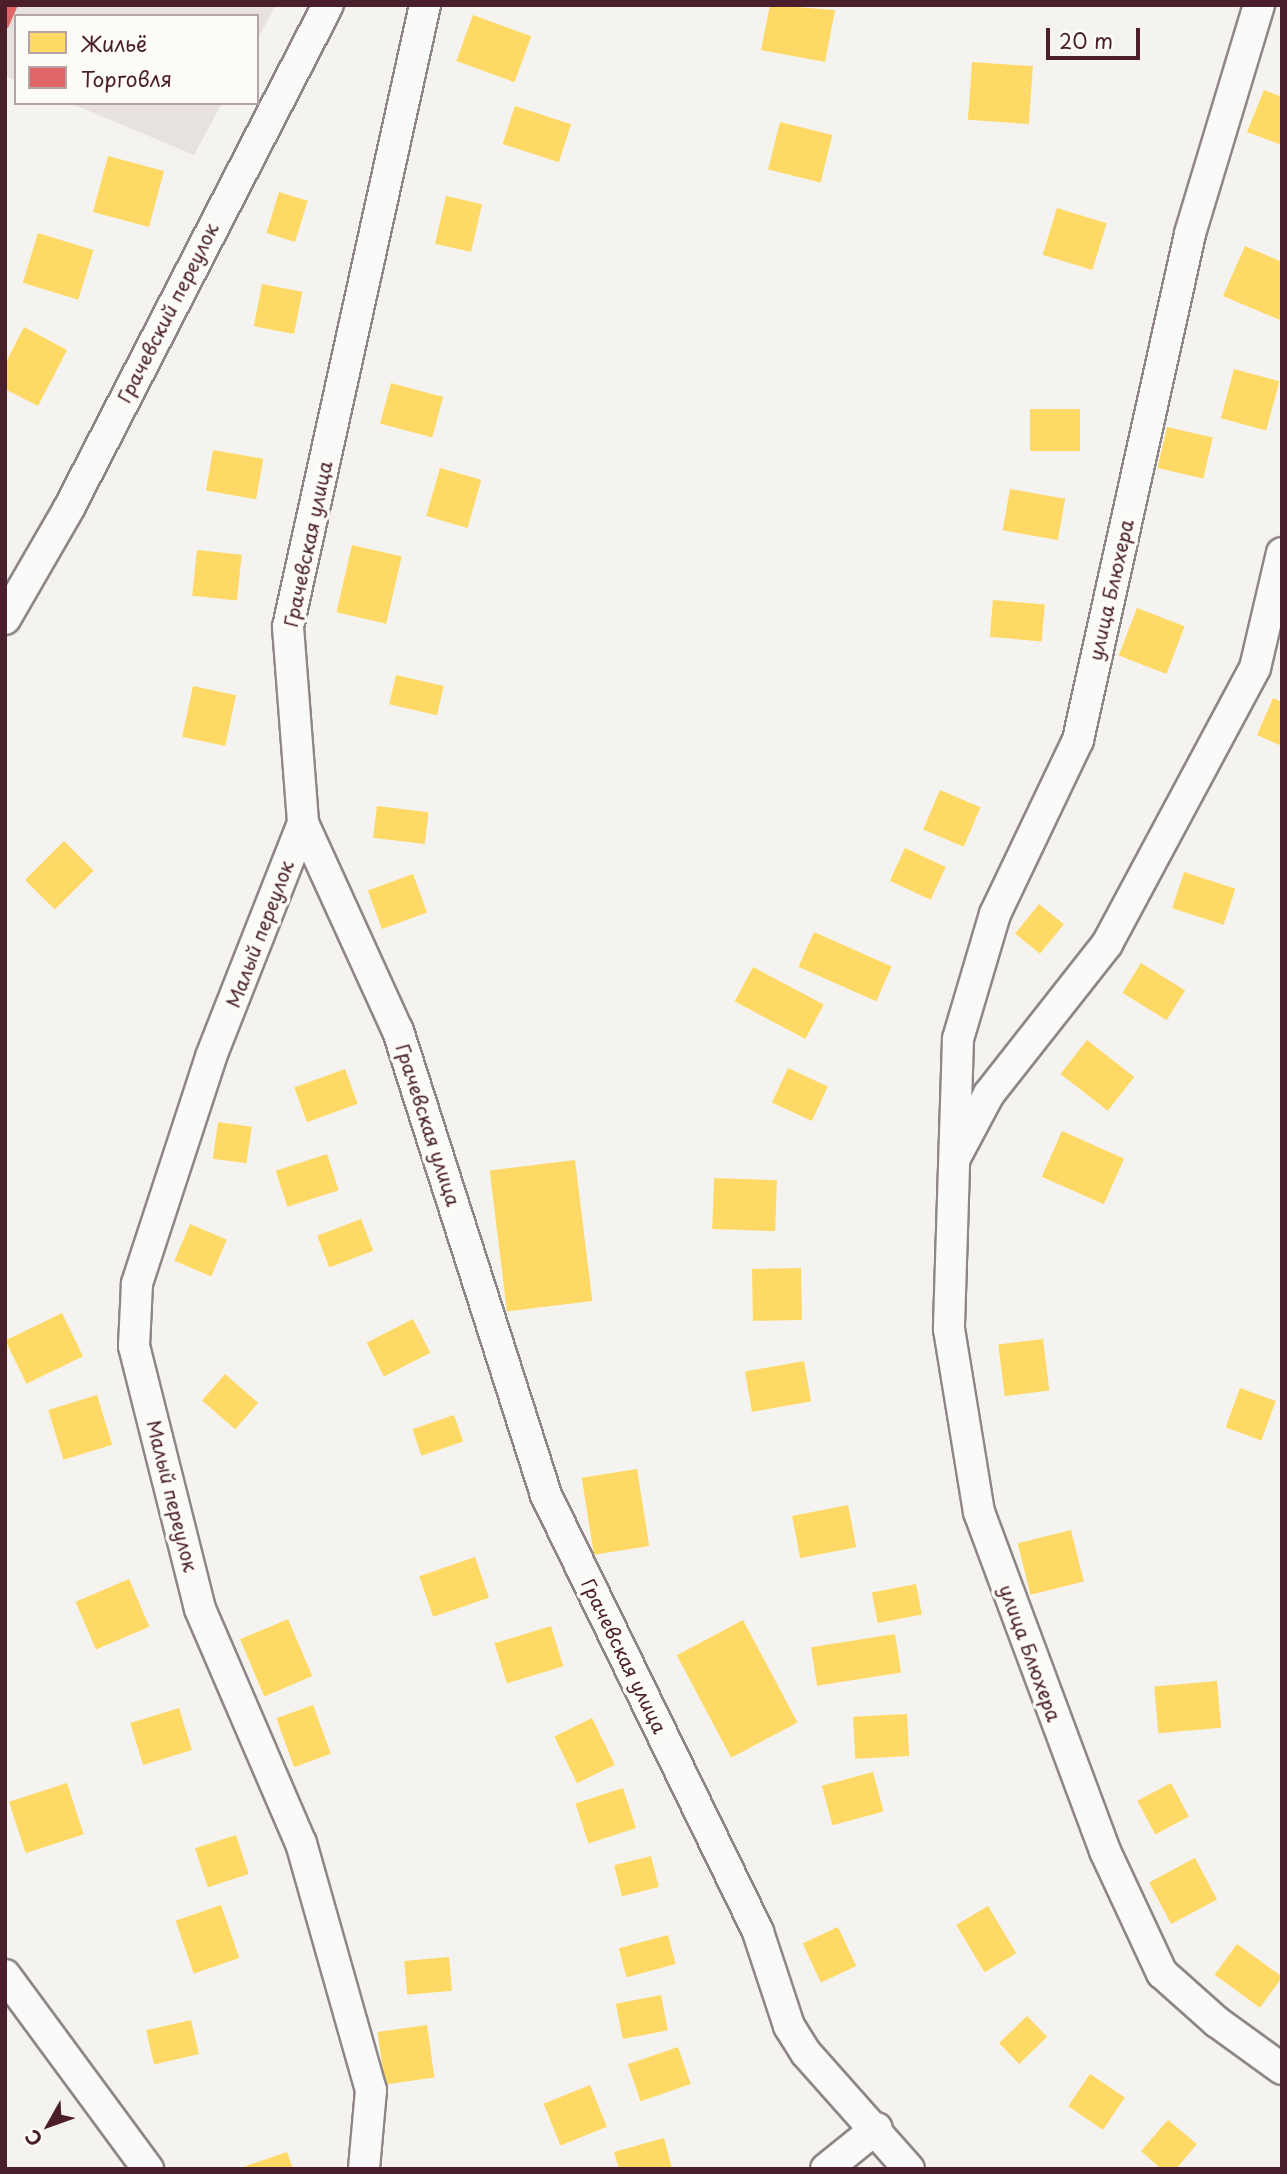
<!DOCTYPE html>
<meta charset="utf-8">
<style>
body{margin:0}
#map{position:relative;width:1287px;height:2174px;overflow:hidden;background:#f5f3f0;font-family:"Playpen Sans",sans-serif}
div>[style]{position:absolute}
.built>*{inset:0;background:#e7e2df}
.homes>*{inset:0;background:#ffd966;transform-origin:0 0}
.shops>*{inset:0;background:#e06666}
.roads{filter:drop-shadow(2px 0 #8f8687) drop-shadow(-2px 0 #8f8687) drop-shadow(0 2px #8f8687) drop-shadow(0 -2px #8f8687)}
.street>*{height:30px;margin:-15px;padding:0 15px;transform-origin:15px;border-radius:15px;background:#fafaf8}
span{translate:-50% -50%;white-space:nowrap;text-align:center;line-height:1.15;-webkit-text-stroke:7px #fdfcf7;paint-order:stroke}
.street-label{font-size:19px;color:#4a1f2b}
.frame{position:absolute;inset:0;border:7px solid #4a1f2b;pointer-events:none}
.legend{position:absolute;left:14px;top:14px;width:245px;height:91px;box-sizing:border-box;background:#fdfcf7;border:2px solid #b5a4a5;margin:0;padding:9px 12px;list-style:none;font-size:21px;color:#4a1f2b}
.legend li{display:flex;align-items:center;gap:14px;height:35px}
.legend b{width:35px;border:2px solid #b5a4a5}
.north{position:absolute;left:14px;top:2090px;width:70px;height:70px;-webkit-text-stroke:5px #fdfcf7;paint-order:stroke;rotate:230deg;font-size:19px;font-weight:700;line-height:28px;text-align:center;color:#4a1f2b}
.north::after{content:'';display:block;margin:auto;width:24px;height:32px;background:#4a1f2b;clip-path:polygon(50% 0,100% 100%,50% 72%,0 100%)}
.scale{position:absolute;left:1046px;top:28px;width:94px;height:32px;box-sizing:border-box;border:4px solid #4a1f2b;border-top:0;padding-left:9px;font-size:21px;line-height:24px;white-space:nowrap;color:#4a1f2b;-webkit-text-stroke:5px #fdfcf7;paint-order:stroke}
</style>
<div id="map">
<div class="built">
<i style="clip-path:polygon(5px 5px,276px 5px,257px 40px,257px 16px,16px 16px,16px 81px,5px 76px)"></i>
<i style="clip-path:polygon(70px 103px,222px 103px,194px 155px)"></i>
</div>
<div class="homes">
<i style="clip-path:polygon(770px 5px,835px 10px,825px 62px,761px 50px)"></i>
<i style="left:473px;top:15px;width:62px;height:49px;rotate:20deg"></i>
<i style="left:972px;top:62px;width:61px;height:58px;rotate:4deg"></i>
<i style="clip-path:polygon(1264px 90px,1282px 97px,1282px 145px,1247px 132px)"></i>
<i style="left:515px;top:106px;width:59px;height:40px;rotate:18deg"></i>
<i style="left:780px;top:122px;width:54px;height:49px;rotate:14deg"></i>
<i style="left:108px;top:156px;width:58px;height:58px;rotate:15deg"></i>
<i style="left:279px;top:192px;width:30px;height:43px;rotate:17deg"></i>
<i style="left:446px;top:196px;width:37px;height:49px;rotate:13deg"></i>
<i style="left:1057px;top:208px;width:52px;height:49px;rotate:17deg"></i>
<i style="left:38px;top:233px;width:58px;height:52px;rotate:17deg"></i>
<i style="clip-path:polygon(1245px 246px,1282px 262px,1280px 320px,1223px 296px)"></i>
<i style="left:262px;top:284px;width:41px;height:43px;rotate:11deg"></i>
<i style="clip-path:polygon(24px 327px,67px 350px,38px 406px,5px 389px,5px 364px)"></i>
<i style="left:1234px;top:369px;width:47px;height:51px;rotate:15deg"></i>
<i style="left:391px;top:383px;width:54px;height:42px;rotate:15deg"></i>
<i style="left:1080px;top:409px;width:42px;height:50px;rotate:90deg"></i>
<i style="left:1167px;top:427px;width:47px;height:42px;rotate:13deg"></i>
<i style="left:213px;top:450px;width:51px;height:41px;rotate:10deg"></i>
<i style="left:440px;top:468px;width:43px;height:50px;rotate:16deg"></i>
<i style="left:1010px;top:489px;width:56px;height:42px;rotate:10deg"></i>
<i style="left:352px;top:545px;width:51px;height:69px;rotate:13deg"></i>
<i style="left:197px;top:550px;width:45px;height:46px;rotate:6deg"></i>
<i style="left:993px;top:600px;width:52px;height:37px;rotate:5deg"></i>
<i style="left:1137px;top:608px;width:51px;height:51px;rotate:21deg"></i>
<i style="left:396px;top:675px;width:49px;height:30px;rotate:13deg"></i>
<i style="left:193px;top:686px;width:44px;height:52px;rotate:12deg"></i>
<i style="clip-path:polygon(1273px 698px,1282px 702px,1282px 746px,1257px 735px)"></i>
<i style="left:940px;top:790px;width:44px;height:43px;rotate:23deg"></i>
<i style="left:377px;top:806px;width:52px;height:32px;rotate:7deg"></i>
<i style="left:64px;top:841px;width:42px;height:55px;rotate:45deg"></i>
<i style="left:905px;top:848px;width:45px;height:36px;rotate:25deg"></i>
<i style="left:1184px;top:872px;width:54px;height:38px;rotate:18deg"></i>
<i style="left:413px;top:874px;width:41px;height:48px;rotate:70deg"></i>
<i style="left:1039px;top:904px;width:32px;height:38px;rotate:39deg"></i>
<i style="left:814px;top:932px;width:85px;height:38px;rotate:24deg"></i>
<i style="left:1141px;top:963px;width:52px;height:35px;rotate:32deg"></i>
<i style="left:753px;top:967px;width:80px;height:39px;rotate:28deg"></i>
<i style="left:1087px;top:1040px;width:60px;height:43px;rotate:38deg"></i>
<i style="left:788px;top:1068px;width:44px;height:38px;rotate:25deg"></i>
<i style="left:345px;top:1069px;width:37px;height:54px;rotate:70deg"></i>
<i style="left:218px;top:1122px;width:34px;height:37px;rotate:8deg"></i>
<i style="left:1062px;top:1131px;width:68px;height:50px;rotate:24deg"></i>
<i style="left:327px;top:1154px;width:38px;height:54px;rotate:72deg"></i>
<i style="left:575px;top:1160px;width:142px;height:86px;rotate:83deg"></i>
<i style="left:714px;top:1178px;width:63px;height:51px;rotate:2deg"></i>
<i style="left:361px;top:1219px;width:34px;height:47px;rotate:69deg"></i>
<i style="left:190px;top:1224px;width:40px;height:40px;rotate:23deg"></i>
<i style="left:801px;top:1268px;width:52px;height:49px;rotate:89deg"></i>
<i style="left:62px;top:1313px;width:48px;height:63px;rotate:64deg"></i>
<i style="left:413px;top:1319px;width:38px;height:52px;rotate:63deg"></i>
<i style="left:1043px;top:1339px;width:52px;height:45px;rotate:83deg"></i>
<i style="left:804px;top:1361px;width:41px;height:60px;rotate:80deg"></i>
<i style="left:225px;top:1374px;width:44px;height:35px;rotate:41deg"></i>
<i style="left:1240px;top:1388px;width:38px;height:42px;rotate:20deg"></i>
<i style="left:97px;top:1395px;width:52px;height:51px;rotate:73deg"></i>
<i style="left:454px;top:1415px;width:28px;height:44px;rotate:71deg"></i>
<i style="left:637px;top:1469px;width:78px;height:56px;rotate:81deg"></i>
<i style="left:848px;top:1505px;width:43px;height:57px;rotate:79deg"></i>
<i style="left:1071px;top:1530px;width:53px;height:55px;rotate:76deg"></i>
<i style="left:475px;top:1557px;width:43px;height:59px;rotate:71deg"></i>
<i style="left:129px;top:1579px;width:52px;height:58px;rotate:67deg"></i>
<i style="left:916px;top:1584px;width:31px;height:45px;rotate:79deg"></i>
<i style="left:288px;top:1619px;width:62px;height:52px;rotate:67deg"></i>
<i style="left:743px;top:1620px;width:116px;height:75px;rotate:62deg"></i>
<i style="left:551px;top:1626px;width:42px;height:59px;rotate:73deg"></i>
<i style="left:895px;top:1634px;width:39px;height:85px;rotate:81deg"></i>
<i style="left:1217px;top:1681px;width:47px;height:63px;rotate:85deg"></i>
<i style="left:313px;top:1705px;width:52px;height:39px;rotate:70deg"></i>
<i style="left:179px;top:1708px;width:44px;height:51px;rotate:73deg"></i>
<i style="left:907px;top:1714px;width:42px;height:54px;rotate:87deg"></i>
<i style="left:592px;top:1718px;width:52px;height:42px;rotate:64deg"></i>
<i style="left:873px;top:1772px;width:41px;height:53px;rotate:75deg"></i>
<i style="left:67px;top:1783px;width:54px;height:61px;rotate:72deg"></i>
<i style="left:1171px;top:1783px;width:38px;height:38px;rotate:62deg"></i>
<i style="left:623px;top:1788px;width:42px;height:50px;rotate:72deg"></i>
<i style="left:236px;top:1835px;width:41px;height:43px;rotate:72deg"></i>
<i style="left:651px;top:1856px;width:32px;height:38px;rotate:76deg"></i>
<i style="left:1195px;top:1858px;width:47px;height:52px;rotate:62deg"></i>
<i style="left:221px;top:1905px;width:56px;height:48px;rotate:71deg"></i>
<i style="left:988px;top:1906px;width:55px;height:37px;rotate:59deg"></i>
<i style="left:838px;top:1927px;width:43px;height:39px;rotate:65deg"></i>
<i style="left:668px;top:1935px;width:30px;height:51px;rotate:75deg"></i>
<i style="left:1237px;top:1944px;width:56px;height:38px;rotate:36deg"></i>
<i style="left:449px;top:1957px;width:34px;height:45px;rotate:85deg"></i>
<i style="left:661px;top:1995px;width:36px;height:46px;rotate:79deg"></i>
<i style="left:1027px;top:2016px;width:29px;height:39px;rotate:46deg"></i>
<i style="left:191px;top:2020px;width:35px;height:46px;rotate:77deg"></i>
<i style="left:427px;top:2025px;width:53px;height:50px;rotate:82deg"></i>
<i style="left:678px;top:2047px;width:39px;height:53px;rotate:71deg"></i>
<i style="left:1090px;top:2074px;width:42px;height:39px;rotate:34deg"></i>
<i style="left:590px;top:2085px;width:45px;height:50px;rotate:68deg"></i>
<i style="clip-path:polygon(1168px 2120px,1197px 2144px,1176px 2169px,1161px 2169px,1141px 2151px)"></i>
<i style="clip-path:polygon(664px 2138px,672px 2169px,619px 2169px,614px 2152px)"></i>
<i style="clip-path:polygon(287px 2152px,293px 2169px,240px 2169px,240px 2168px)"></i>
</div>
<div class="shops">
<i style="clip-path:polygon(5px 5px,18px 5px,8px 28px,5px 27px)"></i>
</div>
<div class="roads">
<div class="street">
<i style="left:425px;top:5px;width:637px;rotate:102.42deg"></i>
<i style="left:288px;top:627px;width:197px;rotate:85.6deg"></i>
<i style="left:303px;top:823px;width:229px;rotate:65.5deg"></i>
<i style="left:398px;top:1031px;width:485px;rotate:72.3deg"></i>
<i style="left:545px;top:1493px;width:488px;rotate:64.1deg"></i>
<i style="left:758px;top:1932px;width:99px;rotate:71.7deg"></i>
<i style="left:789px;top:2026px;width:32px;rotate:58deg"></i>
<i style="left:806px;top:2053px;width:155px;rotate:48.4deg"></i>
<i style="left:1259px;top:5px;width:239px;rotate:106.8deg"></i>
<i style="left:1190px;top:234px;width:518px;rotate:102.48deg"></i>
<i style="left:1078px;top:740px;width:193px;rotate:115.5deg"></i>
<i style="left:995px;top:914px;width:130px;rotate:106.5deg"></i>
<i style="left:958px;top:1039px;width:290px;rotate:91.8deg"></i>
<i style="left:949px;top:1329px;width:185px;rotate:80.7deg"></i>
<i style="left:979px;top:1512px;width:362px;rotate:69.6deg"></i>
<i style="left:1105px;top:1851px;width:135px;rotate:65deg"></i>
<i style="left:1162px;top:1973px;width:74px;rotate:41.7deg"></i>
<i style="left:1217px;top:2022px;width:80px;rotate:35.9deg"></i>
<i style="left:5px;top:619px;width:128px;rotate:-60deg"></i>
<i style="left:69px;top:508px;width:566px;rotate:-62.76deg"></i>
<i style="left:303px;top:823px;width:251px;rotate:111.5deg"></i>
<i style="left:211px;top:1057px;width:239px;rotate:108.1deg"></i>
<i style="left:137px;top:1284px;width:62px;rotate:92.8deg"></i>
<i style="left:134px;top:1346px;width:271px;rotate:75.9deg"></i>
<i style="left:200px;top:1609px;width:255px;rotate:66.7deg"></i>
<i style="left:301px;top:1843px;width:257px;rotate:74.2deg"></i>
<i style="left:371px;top:2090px;width:79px;rotate:95.1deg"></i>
<i style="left:956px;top:1156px;width:70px;rotate:-62deg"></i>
<i style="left:989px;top:1094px;width:191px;rotate:-51.8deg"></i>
<i style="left:1107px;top:944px;width:313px;rotate:-61.8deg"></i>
<i style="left:1255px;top:668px;width:118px;rotate:-76.8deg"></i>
<i style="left:5px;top:1975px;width:241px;rotate:53.6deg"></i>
<i style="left:826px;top:2169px;width:65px;rotate:-38.8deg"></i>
</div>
</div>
<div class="street-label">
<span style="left:168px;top:313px;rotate:-63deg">Грачевский переулок</span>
<span style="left:308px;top:544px;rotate:-78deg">Грачевская улица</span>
<span style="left:1111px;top:590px;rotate:-77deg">улица Блюхера</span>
<span style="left:260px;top:934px;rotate:-69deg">Малый переулок</span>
<span style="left:428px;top:1125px;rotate:72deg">Грачевская улица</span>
<span style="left:172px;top:1496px;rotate:76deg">Малый переулок</span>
<span style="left:1030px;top:1653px;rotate:70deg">улица Блюхера</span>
<span style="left:624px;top:1656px;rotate:64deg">Грачевская улица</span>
</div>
<div class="frame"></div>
<ul class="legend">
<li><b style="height:19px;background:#ffd966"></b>Жильё</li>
<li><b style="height:19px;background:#e06666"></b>Торговля</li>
</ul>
<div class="north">С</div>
<div class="scale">20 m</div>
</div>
